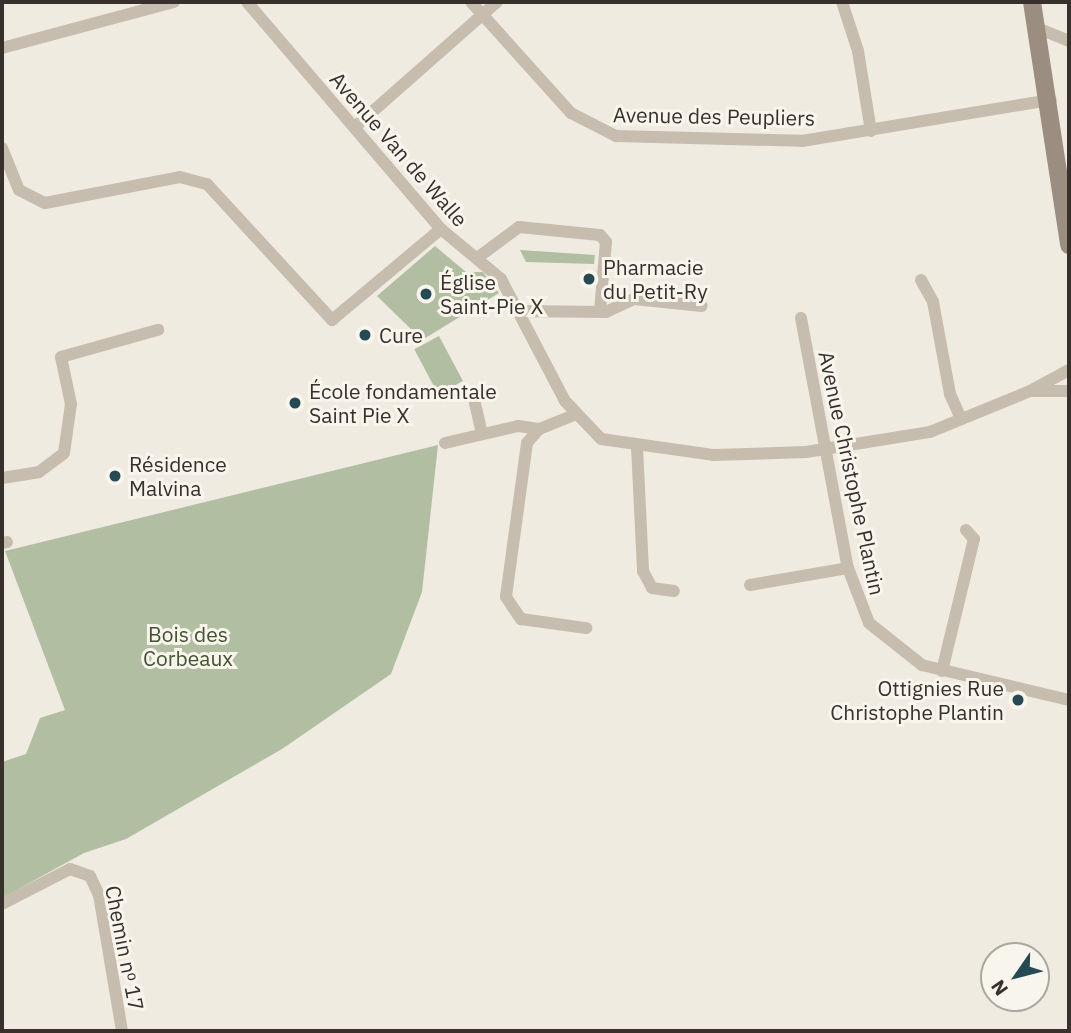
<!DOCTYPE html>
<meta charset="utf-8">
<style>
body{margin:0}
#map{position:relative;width:1071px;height:1033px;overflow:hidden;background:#f0ebe1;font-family:"IBM Plex Sans",sans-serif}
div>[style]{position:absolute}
.green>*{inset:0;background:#b1bea2;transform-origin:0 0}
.minor>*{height:12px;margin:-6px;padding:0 6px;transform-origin:6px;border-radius:6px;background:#c7bdae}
.secondary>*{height:18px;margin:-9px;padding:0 9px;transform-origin:9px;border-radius:9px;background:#9b8d7f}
.dots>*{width:19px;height:19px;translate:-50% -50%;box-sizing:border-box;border:4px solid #f8f5ed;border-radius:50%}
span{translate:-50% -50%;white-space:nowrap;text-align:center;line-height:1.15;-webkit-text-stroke:6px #f8f5ed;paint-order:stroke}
.street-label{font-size:21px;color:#37302b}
.poi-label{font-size:21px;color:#37302b}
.left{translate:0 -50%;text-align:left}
.right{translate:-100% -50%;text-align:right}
.park-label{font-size:21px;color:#425232}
.frame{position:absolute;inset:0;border:4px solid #37302b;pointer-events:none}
.north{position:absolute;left:980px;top:942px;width:70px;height:70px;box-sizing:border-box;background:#f8f5ed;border:2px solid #aba69f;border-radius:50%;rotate:235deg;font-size:19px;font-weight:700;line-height:28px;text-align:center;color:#37302b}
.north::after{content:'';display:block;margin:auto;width:24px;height:32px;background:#254a53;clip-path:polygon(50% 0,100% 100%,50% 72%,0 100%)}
</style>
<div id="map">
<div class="green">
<i style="clip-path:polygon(435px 246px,466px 272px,483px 272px,499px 293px,422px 340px,377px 296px)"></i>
<i style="clip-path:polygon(520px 250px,595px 255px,594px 264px,526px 262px)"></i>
<i style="left:439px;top:336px;width:51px;height:28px;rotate:62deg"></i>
<i style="clip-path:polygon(438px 445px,422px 592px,391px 674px,282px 749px,126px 839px,84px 853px,2px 898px,2px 762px,26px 754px,40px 718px,65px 710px,5px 551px)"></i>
</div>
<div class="minor">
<i style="left:247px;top:2px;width:299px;rotate:49.5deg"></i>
<i style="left:441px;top:229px;width:78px;rotate:39.8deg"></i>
<i style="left:501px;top:279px;width:138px;rotate:62.3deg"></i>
<i style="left:565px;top:401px;width:52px;rotate:46.5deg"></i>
<i style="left:601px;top:439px;width:113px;rotate:8.1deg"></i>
<i style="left:713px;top:455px;width:93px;rotate:-1.8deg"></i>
<i style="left:806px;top:452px;width:126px;rotate:-9.2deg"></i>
<i style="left:930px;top:432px;width:108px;rotate:-22.3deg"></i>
<i style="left:1030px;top:391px;width:39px"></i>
<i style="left:471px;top:2px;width:149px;rotate:48deg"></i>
<i style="left:571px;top:113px;width:51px;rotate:27.1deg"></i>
<i style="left:616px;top:136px;width:186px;rotate:1.5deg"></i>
<i style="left:802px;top:141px;width:252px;rotate:-9.4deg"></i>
<i style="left:842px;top:2px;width:52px;rotate:71.9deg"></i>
<i style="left:858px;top:51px;width:81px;rotate:80.8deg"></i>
<i style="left:1037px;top:28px;width:35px;rotate:22deg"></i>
<i style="left:2px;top:48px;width:178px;rotate:-15deg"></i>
<i style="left:355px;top:127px;width:189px;rotate:-41.4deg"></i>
<i style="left:2px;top:148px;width:45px;rotate:68deg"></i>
<i style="left:19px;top:190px;width:29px;rotate:27deg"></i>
<i style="left:45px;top:203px;width:137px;rotate:-10.9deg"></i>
<i style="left:180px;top:177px;width:28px;rotate:15deg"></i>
<i style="left:207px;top:184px;width:185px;rotate:47.4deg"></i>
<i style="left:332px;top:320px;width:142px;rotate:-39.9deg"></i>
<i style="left:477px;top:258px;width:52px;rotate:-36.4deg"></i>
<i style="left:519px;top:227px;width:81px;rotate:5.6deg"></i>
<i style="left:600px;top:235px;width:9px;rotate:49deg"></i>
<i style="left:606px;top:242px;width:68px;rotate:95deg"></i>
<i style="left:921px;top:280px;width:25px;rotate:61deg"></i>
<i style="left:933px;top:302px;width:94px;rotate:79.5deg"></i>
<i style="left:950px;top:394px;width:27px;rotate:66deg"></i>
<i style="left:516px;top:311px;width:90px;rotate:0.6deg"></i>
<i style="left:606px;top:312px;width:31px;rotate:-25deg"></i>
<i style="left:634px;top:299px;width:68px;rotate:5.9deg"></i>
<i style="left:801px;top:318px;width:254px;rotate:79.4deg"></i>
<i style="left:848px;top:568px;width:59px;rotate:69.1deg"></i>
<i style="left:869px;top:623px;width:68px;rotate:38.4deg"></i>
<i style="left:922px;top:665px;width:151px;rotate:13.4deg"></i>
<i style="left:1030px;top:391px;width:44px;rotate:-28.3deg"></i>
<i style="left:474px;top:399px;width:36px;rotate:77deg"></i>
<i style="left:574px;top:415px;width:38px;rotate:158deg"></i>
<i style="left:539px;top:429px;width:18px;rotate:131deg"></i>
<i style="left:527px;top:443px;width:155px;rotate:97.8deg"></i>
<i style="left:506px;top:597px;width:27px;rotate:56deg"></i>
<i style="left:521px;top:619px;width:66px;rotate:7.9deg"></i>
<i style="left:445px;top:443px;width:75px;rotate:-13.1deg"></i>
<i style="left:518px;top:426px;width:21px;rotate:8deg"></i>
<i style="left:637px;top:447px;width:124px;rotate:87.2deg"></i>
<i style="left:643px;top:571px;width:19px;rotate:62deg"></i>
<i style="left:652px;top:588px;width:22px;rotate:8deg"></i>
<i style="left:2px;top:478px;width:37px;rotate:-9deg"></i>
<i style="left:39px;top:472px;width:31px;rotate:-37deg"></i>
<i style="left:64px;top:453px;width:49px;rotate:-81.9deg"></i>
<i style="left:71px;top:404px;width:48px;rotate:-102deg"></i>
<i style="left:61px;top:357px;width:101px;rotate:-15.6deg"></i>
<i style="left:2px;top:543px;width:5px;rotate:-11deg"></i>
<i style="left:750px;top:585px;width:99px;rotate:-9.8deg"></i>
<i style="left:942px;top:671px;width:136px;rotate:-76.4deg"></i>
<i style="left:974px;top:539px;width:12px;rotate:-132deg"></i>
<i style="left:2px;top:904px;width:76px;rotate:-27.2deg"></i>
<i style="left:70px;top:869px;width:21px;rotate:19deg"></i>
<i style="left:90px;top:876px;width:21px;rotate:65deg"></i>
<i style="left:99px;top:895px;width:138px;rotate:80.4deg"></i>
</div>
<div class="secondary">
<i style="left:1032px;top:2px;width:246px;rotate:81.3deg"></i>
</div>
<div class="dots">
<i style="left:589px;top:279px;background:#254a53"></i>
<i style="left:426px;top:294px;background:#254a53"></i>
<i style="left:365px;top:335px;background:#254a53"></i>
<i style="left:295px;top:403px;background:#254a53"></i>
<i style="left:115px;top:476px;background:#254a53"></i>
<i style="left:1018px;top:700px;background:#254a53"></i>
</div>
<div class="street-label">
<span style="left:714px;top:116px;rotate:1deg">Avenue des Peupliers</span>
<span style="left:399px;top:149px;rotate:49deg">Avenue Van de Walle</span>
<span style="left:852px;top:473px;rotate:78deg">Avenue Christophe Plantin</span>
<span style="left:125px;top:948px;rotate:79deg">Chemin nᵒ 17</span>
</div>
<div class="poi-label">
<span class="left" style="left:603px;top:279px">Pharmacie<br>du Petit-Ry</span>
<span class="left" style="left:440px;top:294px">Église<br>Saint-Pie X</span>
<span class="left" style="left:379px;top:335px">Cure</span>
<span class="left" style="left:309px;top:403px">École fondamentale<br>Saint Pie X</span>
<span class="left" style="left:129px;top:476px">Résidence<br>Malvina</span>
<span class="right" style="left:1004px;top:700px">Ottignies Rue<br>Christophe Plantin</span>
</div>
<div class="park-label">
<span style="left:188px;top:646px">Bois des<br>Corbeaux</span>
</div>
<div class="frame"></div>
<div class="north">N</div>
</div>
